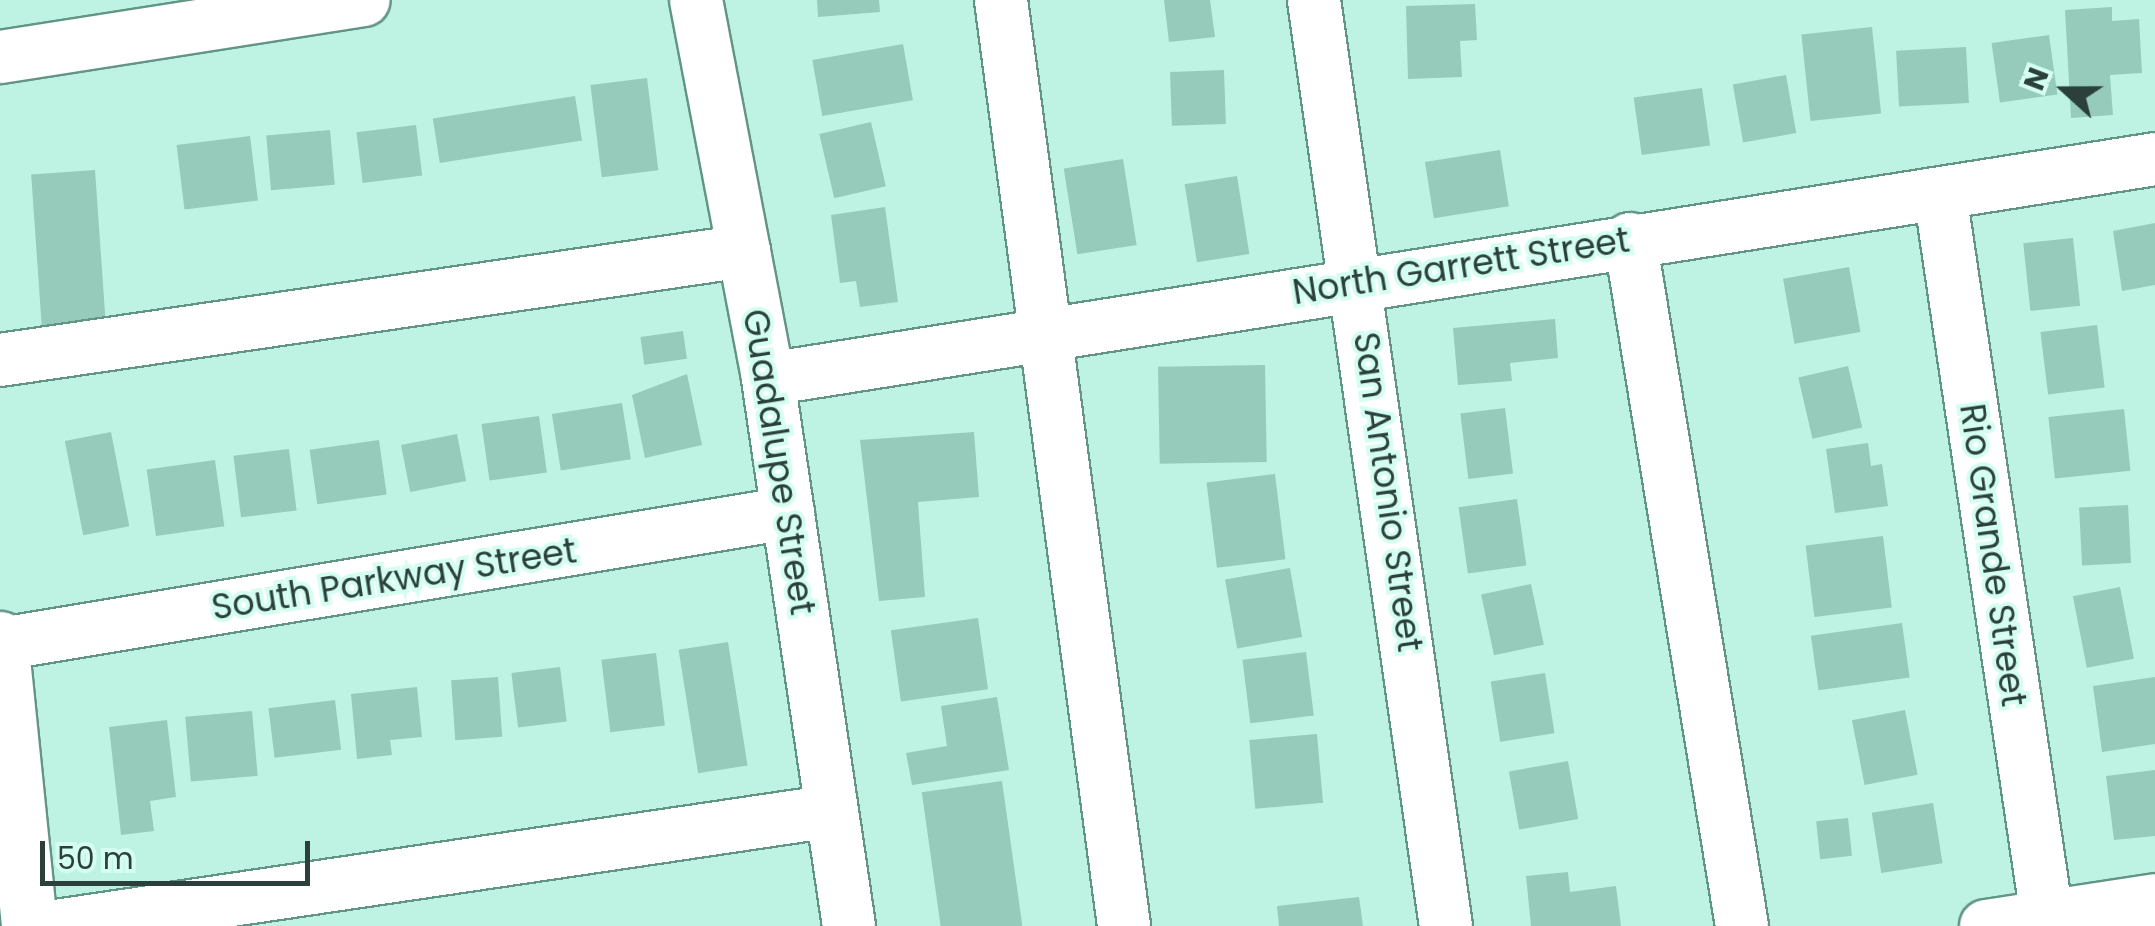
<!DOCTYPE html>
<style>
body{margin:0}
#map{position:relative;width:2155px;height:926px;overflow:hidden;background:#bef3e3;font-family:Poppins,sans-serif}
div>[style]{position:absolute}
.building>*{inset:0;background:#96cbbb;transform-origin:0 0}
.roads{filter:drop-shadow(2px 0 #629586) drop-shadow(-2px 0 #629586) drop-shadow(0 2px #629586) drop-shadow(0 -2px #629586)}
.minor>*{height:52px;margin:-26px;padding:0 26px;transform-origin:26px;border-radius:26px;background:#fff}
.major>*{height:55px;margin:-27.5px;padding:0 27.5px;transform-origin:27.5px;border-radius:27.5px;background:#fff}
span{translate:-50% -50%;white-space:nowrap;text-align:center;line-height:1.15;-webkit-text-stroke:8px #d4fef1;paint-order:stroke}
.street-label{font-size:35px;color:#2b403a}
.north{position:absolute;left:2015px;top:40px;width:100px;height:100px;-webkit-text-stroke:8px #d4fef1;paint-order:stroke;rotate:291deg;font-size:28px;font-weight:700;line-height:40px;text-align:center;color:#2b403a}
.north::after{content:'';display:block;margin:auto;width:35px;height:45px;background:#2b403a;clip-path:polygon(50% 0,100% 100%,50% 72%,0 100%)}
.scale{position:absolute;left:40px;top:841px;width:270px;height:45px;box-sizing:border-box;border:5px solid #2b403a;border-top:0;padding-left:12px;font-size:30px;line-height:35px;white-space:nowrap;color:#2b403a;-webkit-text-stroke:8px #d4fef1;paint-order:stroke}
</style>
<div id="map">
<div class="building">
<i style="clip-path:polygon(817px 0,879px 0,880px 12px,818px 17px)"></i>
<i style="clip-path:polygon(1164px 0,1210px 0,1215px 37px,1169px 42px)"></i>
<i style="clip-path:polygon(1475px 4px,1477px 40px,1460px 41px,1462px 77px,1408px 79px,1406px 6px)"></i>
<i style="clip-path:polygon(2112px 7px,2112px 21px,2139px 19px,2142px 73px,2110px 75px,2113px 115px,2071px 118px,2065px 10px)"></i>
<i style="left:1872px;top:27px;width:87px;height:71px;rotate:84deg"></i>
<i style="left:2049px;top:35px;width:60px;height:58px;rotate:82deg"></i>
<i style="left:903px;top:44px;width:57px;height:92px;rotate:80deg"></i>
<i style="left:1966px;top:47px;width:56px;height:70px;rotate:87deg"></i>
<i style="left:1224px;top:70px;width:54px;height:54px;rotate:88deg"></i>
<i style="left:1786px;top:75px;width:59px;height:54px;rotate:80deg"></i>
<i style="left:647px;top:78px;width:93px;height:57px;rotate:83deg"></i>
<i style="left:1702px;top:88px;width:58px;height:69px;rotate:82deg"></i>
<i style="left:575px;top:96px;width:45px;height:144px;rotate:81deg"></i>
<i style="left:871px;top:122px;width:66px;height:53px;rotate:77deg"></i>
<i style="left:416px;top:125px;width:51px;height:60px;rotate:83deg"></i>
<i style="left:330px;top:130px;width:55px;height:64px;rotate:85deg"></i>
<i style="left:250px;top:136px;width:65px;height:74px;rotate:83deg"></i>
<i style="left:1500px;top:150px;width:57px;height:76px;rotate:81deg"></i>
<i style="left:1123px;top:159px;width:87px;height:60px;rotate:81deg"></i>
<i style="left:95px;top:170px;width:156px;height:64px;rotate:86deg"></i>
<i style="left:1237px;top:176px;width:79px;height:53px;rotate:81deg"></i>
<i style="clip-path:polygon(885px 207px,898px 302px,860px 307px,856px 281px,840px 283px,831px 215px)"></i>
<i style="clip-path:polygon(2155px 223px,2155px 285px,2122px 291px,2113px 231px)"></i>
<i style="left:2073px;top:238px;width:68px;height:50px;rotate:84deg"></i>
<i style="left:1849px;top:267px;width:66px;height:67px;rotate:80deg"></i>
<i style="clip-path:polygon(1555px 319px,1558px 358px,1510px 363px,1512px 381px,1458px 385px,1453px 328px)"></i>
<i style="left:2097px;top:325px;width:63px;height:57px;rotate:83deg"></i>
<i style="left:683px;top:331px;width:28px;height:43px;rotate:82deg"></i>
<i style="left:1265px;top:365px;width:97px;height:107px;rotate:89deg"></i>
<i style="left:1848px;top:366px;width:63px;height:51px;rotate:77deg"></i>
<i style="clip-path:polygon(687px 374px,702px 445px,645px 458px,632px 395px)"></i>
<i style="left:622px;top:403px;width:57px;height:71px;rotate:81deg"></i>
<i style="left:1505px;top:408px;width:66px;height:45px;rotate:83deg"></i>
<i style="left:2124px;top:409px;width:62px;height:76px;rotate:84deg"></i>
<i style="left:539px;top:416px;width:57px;height:58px;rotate:82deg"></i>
<i style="left:111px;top:432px;width:96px;height:47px;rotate:79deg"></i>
<i style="clip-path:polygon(974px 432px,979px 497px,918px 502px,925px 597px,879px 601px,860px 440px)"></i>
<i style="left:457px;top:434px;width:48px;height:57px;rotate:79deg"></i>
<i style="left:379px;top:440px;width:55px;height:70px;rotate:82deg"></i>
<i style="clip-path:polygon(1868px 443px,1871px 466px,1882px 464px,1888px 506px,1835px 513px,1826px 449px)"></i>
<i style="left:289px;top:449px;width:62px;height:56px;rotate:83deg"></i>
<i style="left:215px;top:460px;width:67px;height:69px;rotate:82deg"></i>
<i style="left:1275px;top:474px;width:86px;height:69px;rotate:83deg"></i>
<i style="left:1517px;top:499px;width:67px;height:59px;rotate:82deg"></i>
<i style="left:2128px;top:505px;width:58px;height:49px;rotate:87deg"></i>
<i style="left:1883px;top:536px;width:72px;height:78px;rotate:83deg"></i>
<i style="left:1290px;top:568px;width:70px;height:66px;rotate:80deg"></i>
<i style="left:1531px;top:584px;width:62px;height:51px;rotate:78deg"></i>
<i style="left:2120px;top:587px;width:73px;height:48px;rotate:79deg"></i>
<i style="left:978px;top:618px;width:72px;height:88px;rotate:82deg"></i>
<i style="left:1902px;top:623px;width:55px;height:92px;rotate:82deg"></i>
<i style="left:728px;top:642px;width:125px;height:50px;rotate:81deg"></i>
<i style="left:1306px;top:652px;width:64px;height:64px;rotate:83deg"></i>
<i style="left:656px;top:653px;width:73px;height:55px;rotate:83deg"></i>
<i style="left:560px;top:667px;width:55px;height:49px;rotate:83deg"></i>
<i style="left:1545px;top:673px;width:61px;height:55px;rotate:81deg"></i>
<i style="left:498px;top:677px;width:60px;height:47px;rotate:86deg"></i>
<i style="clip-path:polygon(2155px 677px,2155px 744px,2102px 752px,2093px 686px)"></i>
<i style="clip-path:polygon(417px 687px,422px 737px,390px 740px,392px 755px,357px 759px,351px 694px)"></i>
<i style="clip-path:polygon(997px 697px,1009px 770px,912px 785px,906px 753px,947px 746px,941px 706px)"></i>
<i style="left:335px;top:700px;width:50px;height:67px;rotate:83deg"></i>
<i style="left:1905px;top:710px;width:66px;height:54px;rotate:79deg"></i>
<i style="left:252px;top:711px;width:65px;height:67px;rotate:85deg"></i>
<i style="clip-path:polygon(167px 720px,176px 797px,150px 801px,154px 831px,121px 835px,109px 727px)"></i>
<i style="left:1317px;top:734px;width:69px;height:68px;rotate:85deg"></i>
<i style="left:1568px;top:761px;width:59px;height:60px;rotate:80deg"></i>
<i style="clip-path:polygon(2155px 770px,2155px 836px,2114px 840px,2106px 776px)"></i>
<i style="left:1002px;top:781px;width:146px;height:81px;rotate:82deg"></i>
<i style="left:1933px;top:803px;width:61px;height:62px;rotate:81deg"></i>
<i style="left:1848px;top:818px;width:38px;height:32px;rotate:84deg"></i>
<i style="clip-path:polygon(1568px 872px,1570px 892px,1616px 886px,1621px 926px,1531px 926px,1526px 876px)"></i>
<i style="clip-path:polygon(1359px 897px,1363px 926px,1279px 926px,1277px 906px)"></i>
</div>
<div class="roads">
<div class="minor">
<i style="left:696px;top:0;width:386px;rotate:79.2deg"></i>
<i style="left:768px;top:379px;width:553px;rotate:81.58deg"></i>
<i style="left:1001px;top:0;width:934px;rotate:82.43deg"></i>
<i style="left:1314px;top:0;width:935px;rotate:81.89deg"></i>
<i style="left:0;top:57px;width:368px;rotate:-8.9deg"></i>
<i style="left:1940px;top:194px;width:731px;rotate:81.58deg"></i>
<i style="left:1630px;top:239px;width:696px;rotate:80.74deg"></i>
<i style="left:0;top:360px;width:752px;rotate:-8.33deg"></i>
<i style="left:768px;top:379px;width:1404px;rotate:-9.01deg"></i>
<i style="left:1px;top:644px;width:798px;rotate:-9.45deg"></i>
<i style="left:56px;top:926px;width:784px;rotate:-8.43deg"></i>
<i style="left:1986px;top:926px;width:171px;rotate:-8.7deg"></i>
</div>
<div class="major">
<i style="left:0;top:639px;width:288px;rotate:84.2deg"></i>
</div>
</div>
<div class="street-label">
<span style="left:1461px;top:266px;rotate:-9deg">North Garrett Street</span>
<span style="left:779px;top:462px;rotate:81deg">Guadalupe Street</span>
<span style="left:1388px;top:492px;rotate:82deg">San Antonio Street</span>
<span style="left:1993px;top:555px;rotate:82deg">Rio Grande Street</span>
<span style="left:394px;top:579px;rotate:-9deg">South Parkway Street</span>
</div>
<div class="north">N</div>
<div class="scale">50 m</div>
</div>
